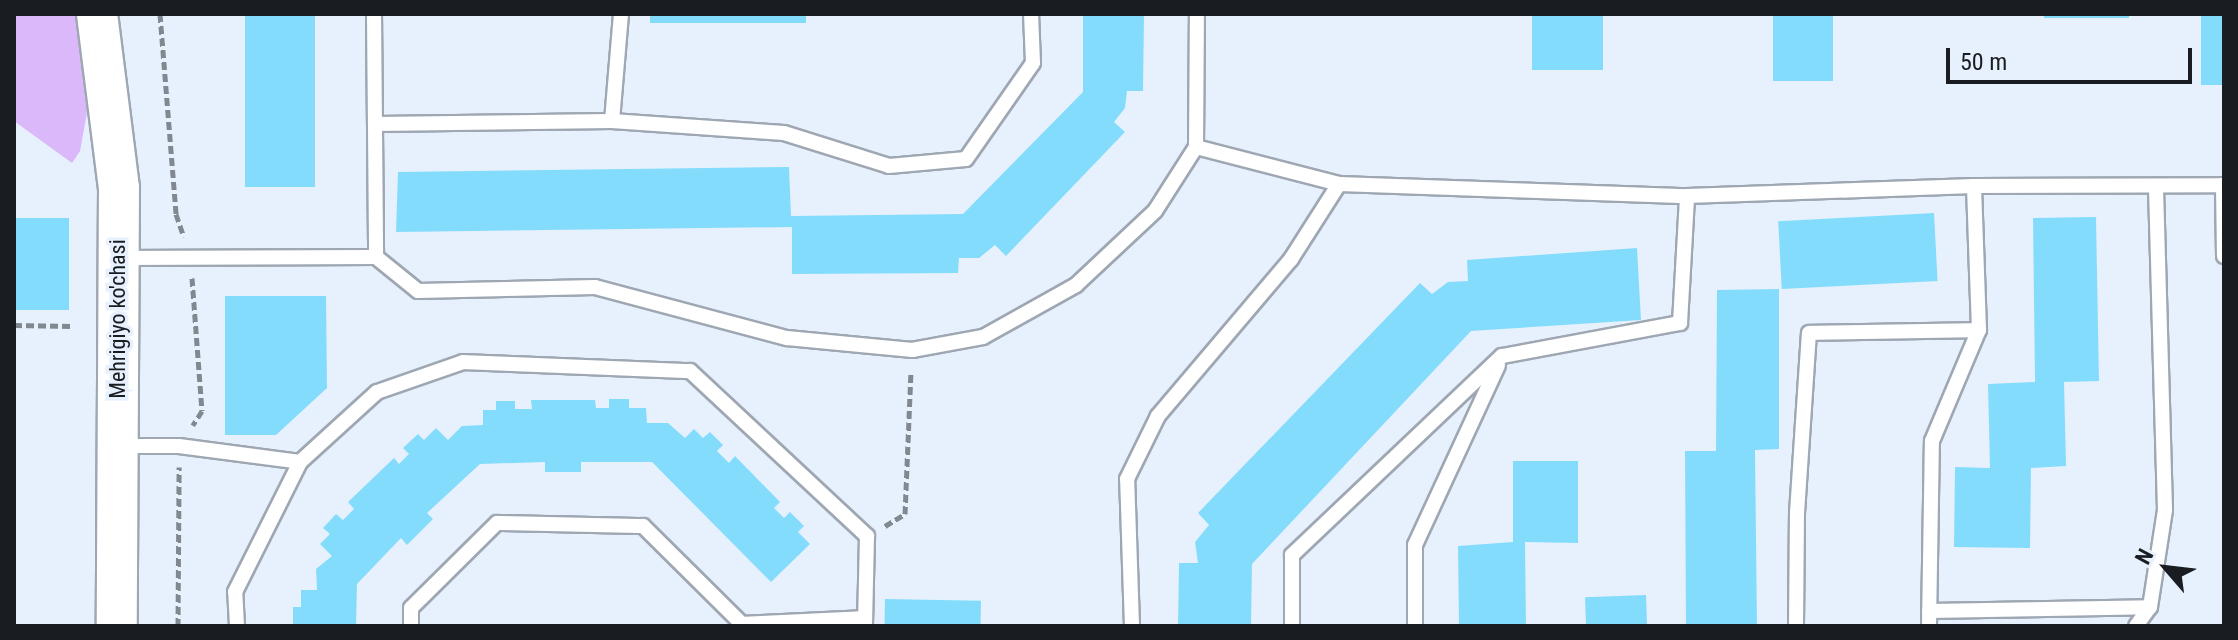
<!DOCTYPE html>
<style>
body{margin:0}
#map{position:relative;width:2238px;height:640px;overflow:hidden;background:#e7f1fd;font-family:"Roboto Condensed",sans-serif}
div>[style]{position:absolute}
.green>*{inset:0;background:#dbb8f9}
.building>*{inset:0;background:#84dcfd;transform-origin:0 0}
.path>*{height:5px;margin-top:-2.5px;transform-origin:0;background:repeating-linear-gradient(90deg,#818890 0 8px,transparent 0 12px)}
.roads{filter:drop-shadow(2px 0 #9ea7b2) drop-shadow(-2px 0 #9ea7b2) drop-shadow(0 2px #9ea7b2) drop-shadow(0 -2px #9ea7b2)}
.lane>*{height:14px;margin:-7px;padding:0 7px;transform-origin:7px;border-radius:7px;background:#fff}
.secondary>*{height:40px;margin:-20px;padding:0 20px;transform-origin:20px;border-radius:20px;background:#fff}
span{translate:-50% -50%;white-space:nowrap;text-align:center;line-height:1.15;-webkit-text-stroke:7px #e7f1fd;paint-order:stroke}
.street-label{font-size:22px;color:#191c20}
.frame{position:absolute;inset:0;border:16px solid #191c20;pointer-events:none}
.north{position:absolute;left:2126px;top:528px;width:80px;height:80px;-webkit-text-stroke:6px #e7f1fd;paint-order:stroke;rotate:298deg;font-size:22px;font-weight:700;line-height:32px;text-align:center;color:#191c20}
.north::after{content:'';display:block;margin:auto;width:28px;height:36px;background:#191c20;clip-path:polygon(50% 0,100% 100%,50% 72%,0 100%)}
.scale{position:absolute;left:1946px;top:48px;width:246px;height:36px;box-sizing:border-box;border:4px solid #191c20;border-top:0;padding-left:10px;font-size:24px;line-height:28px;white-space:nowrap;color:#191c20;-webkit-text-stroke:6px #e7f1fd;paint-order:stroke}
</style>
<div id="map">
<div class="green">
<i style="clip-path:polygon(14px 14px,77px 14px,89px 101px,80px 151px,72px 163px,14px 121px)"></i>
</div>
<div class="building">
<i style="left:245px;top:14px;width:70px;height:173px"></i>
<i style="left:650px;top:14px;width:156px;height:9px"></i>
<i style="clip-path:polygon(1083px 14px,1144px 14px,1143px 91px,1127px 91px,1125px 108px,1114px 122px,1125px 132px,1006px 256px,995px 245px,979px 258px,959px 258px,958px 273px,792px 274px,792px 227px,396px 232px,398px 172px,789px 167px,791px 216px,963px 214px,1083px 92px)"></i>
<i style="left:1532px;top:14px;width:71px;height:56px"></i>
<i style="left:1773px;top:14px;width:60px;height:67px"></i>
<i style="left:2044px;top:14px;width:85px;height:4px"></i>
<i style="left:2201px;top:14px;width:23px;height:71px"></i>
<i style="left:1934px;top:213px;width:68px;height:156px;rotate:87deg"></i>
<i style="clip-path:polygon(2096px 217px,2099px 381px,2064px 382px,2066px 466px,2031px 468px,2030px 548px,1954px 547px,1955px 467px,1990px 468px,1988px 384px,2035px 382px,2033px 218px)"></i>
<i style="left:14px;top:218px;width:55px;height:92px"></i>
<i style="clip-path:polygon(1637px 248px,1641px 320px,1471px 331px,1252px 564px,1251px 626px,1178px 626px,1179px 563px,1198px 563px,1195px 542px,1209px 525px,1198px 513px,1420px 283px,1432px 294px,1448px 282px,1468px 281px,1467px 260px)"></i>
<i style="clip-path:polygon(1779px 289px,1779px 449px,1755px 450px,1757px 626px,1686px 626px,1685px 451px,1716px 451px,1717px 290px)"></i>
<i style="clip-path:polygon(225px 296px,326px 296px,327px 388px,276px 435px,225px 435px)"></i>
<i style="clip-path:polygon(609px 399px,629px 399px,629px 408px,646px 408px,647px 423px,668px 423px,685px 438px,694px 429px,703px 438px,710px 432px,723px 445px,717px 451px,729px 463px,735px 456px,780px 502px,774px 508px,784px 518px,790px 512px,804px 526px,798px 532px,810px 544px,771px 582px,652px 462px,581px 462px,581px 472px,545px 472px,545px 462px,480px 464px,427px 513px,433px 519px,407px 545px,401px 538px,357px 584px,356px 626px,293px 626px,293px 607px,301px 607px,301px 590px,317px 590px,316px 569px,332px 556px,320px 544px,330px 534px,323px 528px,336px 514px,343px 520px,354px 509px,348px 502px,394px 458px,399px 464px,409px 454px,403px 448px,418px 434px,424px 440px,436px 428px,448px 440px,462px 426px,483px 425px,483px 410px,496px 410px,496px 401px,515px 401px,515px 409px,532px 409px,531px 400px,595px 400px,596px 408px,609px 408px)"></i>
<i style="clip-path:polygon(1513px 461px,1578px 461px,1578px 543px,1525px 542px,1526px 626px,1459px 626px,1458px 546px,1513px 542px)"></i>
<i style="left:1646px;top:595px;width:31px;height:61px;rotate:88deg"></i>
<i style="left:885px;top:599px;width:96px;height:27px;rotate:1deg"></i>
</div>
<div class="path">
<i style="left:160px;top:14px;width:201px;rotate:85.4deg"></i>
<i style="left:176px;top:214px;width:24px;rotate:71deg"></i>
<i style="left:192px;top:278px;width:133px;rotate:85.7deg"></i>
<i style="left:202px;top:411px;width:17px;rotate:123deg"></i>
<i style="left:14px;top:325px;width:58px;rotate:1deg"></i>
<i style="left:885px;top:526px;width:23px;rotate:-31deg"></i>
<i style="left:905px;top:514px;width:143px;rotate:-87.6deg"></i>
<i style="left:178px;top:626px;width:159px;rotate:-89.6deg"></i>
</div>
<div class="roads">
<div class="lane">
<i style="left:374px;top:14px;width:243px;rotate:89.5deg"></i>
<i style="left:612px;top:121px;width:107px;rotate:-85.2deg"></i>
<i style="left:376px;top:124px;width:236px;rotate:-0.7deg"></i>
<i style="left:612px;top:121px;width:172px;rotate:4deg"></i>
<i style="left:784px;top:133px;width:110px;rotate:17.4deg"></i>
<i style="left:889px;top:166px;width:77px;rotate:-5.2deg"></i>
<i style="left:966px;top:159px;width:117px;rotate:-55.1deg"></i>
<i style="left:1033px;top:63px;width:49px;rotate:-92.3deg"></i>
<i style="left:1196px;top:147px;width:148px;rotate:14.5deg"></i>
<i style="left:1339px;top:184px;width:348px;rotate:2deg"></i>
<i style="left:1687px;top:196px;width:287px;rotate:-2deg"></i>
<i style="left:1974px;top:186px;width:250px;rotate:-0.2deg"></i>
<i style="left:2223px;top:185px;width:71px;rotate:89.2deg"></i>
<i style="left:119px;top:258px;width:257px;rotate:-0.2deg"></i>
<i style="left:376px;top:257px;width:54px;rotate:39deg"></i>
<i style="left:418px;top:291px;width:177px;rotate:-1.3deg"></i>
<i style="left:595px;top:287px;width:199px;rotate:14.9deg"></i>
<i style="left:787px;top:338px;width:126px;rotate:5.5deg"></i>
<i style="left:912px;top:350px;width:72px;rotate:-10.4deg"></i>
<i style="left:983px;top:337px;width:107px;rotate:-29.2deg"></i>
<i style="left:1076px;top:285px;width:108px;rotate:-43.1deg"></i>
<i style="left:1155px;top:211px;width:76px;rotate:-57.4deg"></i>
<i style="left:1196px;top:147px;width:133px;rotate:-89.6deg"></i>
<i style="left:122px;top:446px;width:57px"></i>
<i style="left:179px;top:446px;width:122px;rotate:7.5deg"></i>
<i style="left:1929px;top:611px;width:221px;rotate:-1deg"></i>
<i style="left:237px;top:626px;width:34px;rotate:-93deg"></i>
<i style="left:235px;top:592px;width:145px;rotate:-63.4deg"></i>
<i style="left:300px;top:462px;width:104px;rotate:-42.3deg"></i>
<i style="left:377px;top:392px;width:91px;rotate:-19.2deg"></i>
<i style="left:463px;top:362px;width:227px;rotate:2.3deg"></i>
<i style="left:690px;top:371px;width:242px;rotate:43deg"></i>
<i style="left:867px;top:536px;width:90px;rotate:91.3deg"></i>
<i style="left:411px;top:626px;width:18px;rotate:-90deg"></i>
<i style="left:411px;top:608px;width:121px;rotate:-44.7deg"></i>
<i style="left:497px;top:523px;width:146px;rotate:1.2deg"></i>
<i style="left:643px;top:526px;width:139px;rotate:44.7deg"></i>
<i style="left:742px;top:624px;width:123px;rotate:-2.8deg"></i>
<i style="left:1132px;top:626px;width:147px;rotate:-91.9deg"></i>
<i style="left:1127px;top:479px;width:70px;rotate:-63.8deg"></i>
<i style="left:1158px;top:416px;width:206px;rotate:-49.7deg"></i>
<i style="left:1291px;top:259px;width:89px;rotate:-57.4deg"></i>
<i style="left:1292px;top:626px;width:71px;rotate:-90deg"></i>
<i style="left:1292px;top:555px;width:289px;rotate:-43.5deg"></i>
<i style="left:1502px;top:356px;width:181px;rotate:-10.5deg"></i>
<i style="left:1680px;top:323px;width:127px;rotate:-86.8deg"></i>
<i style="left:1415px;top:626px;width:81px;rotate:-90deg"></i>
<i style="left:1415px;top:545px;width:198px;rotate:-65.2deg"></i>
<i style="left:1796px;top:626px;width:113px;rotate:-89.5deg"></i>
<i style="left:1797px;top:513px;width:180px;rotate:-86.2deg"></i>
<i style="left:1809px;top:333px;width:170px;rotate:-1deg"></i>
<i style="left:1929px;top:626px;width:185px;rotate:-89.1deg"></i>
<i style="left:1932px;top:441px;width:121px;rotate:-67.1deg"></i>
<i style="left:1979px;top:330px;width:144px;rotate:-92deg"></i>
<i style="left:2136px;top:626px;width:24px;rotate:-54deg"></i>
<i style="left:2150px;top:607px;width:98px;rotate:-81.2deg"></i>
<i style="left:2165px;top:510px;width:323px;rotate:-91.6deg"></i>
</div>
<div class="secondary">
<i style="left:97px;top:14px;width:175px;rotate:82.8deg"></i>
<i style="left:119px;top:188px;width:438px;rotate:90.3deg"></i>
</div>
</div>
<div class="street-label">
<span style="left:118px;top:319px;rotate:-90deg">Mehrigiyo ko'chasi</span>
</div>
<div class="frame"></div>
<div class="north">N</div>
<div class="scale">50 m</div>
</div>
